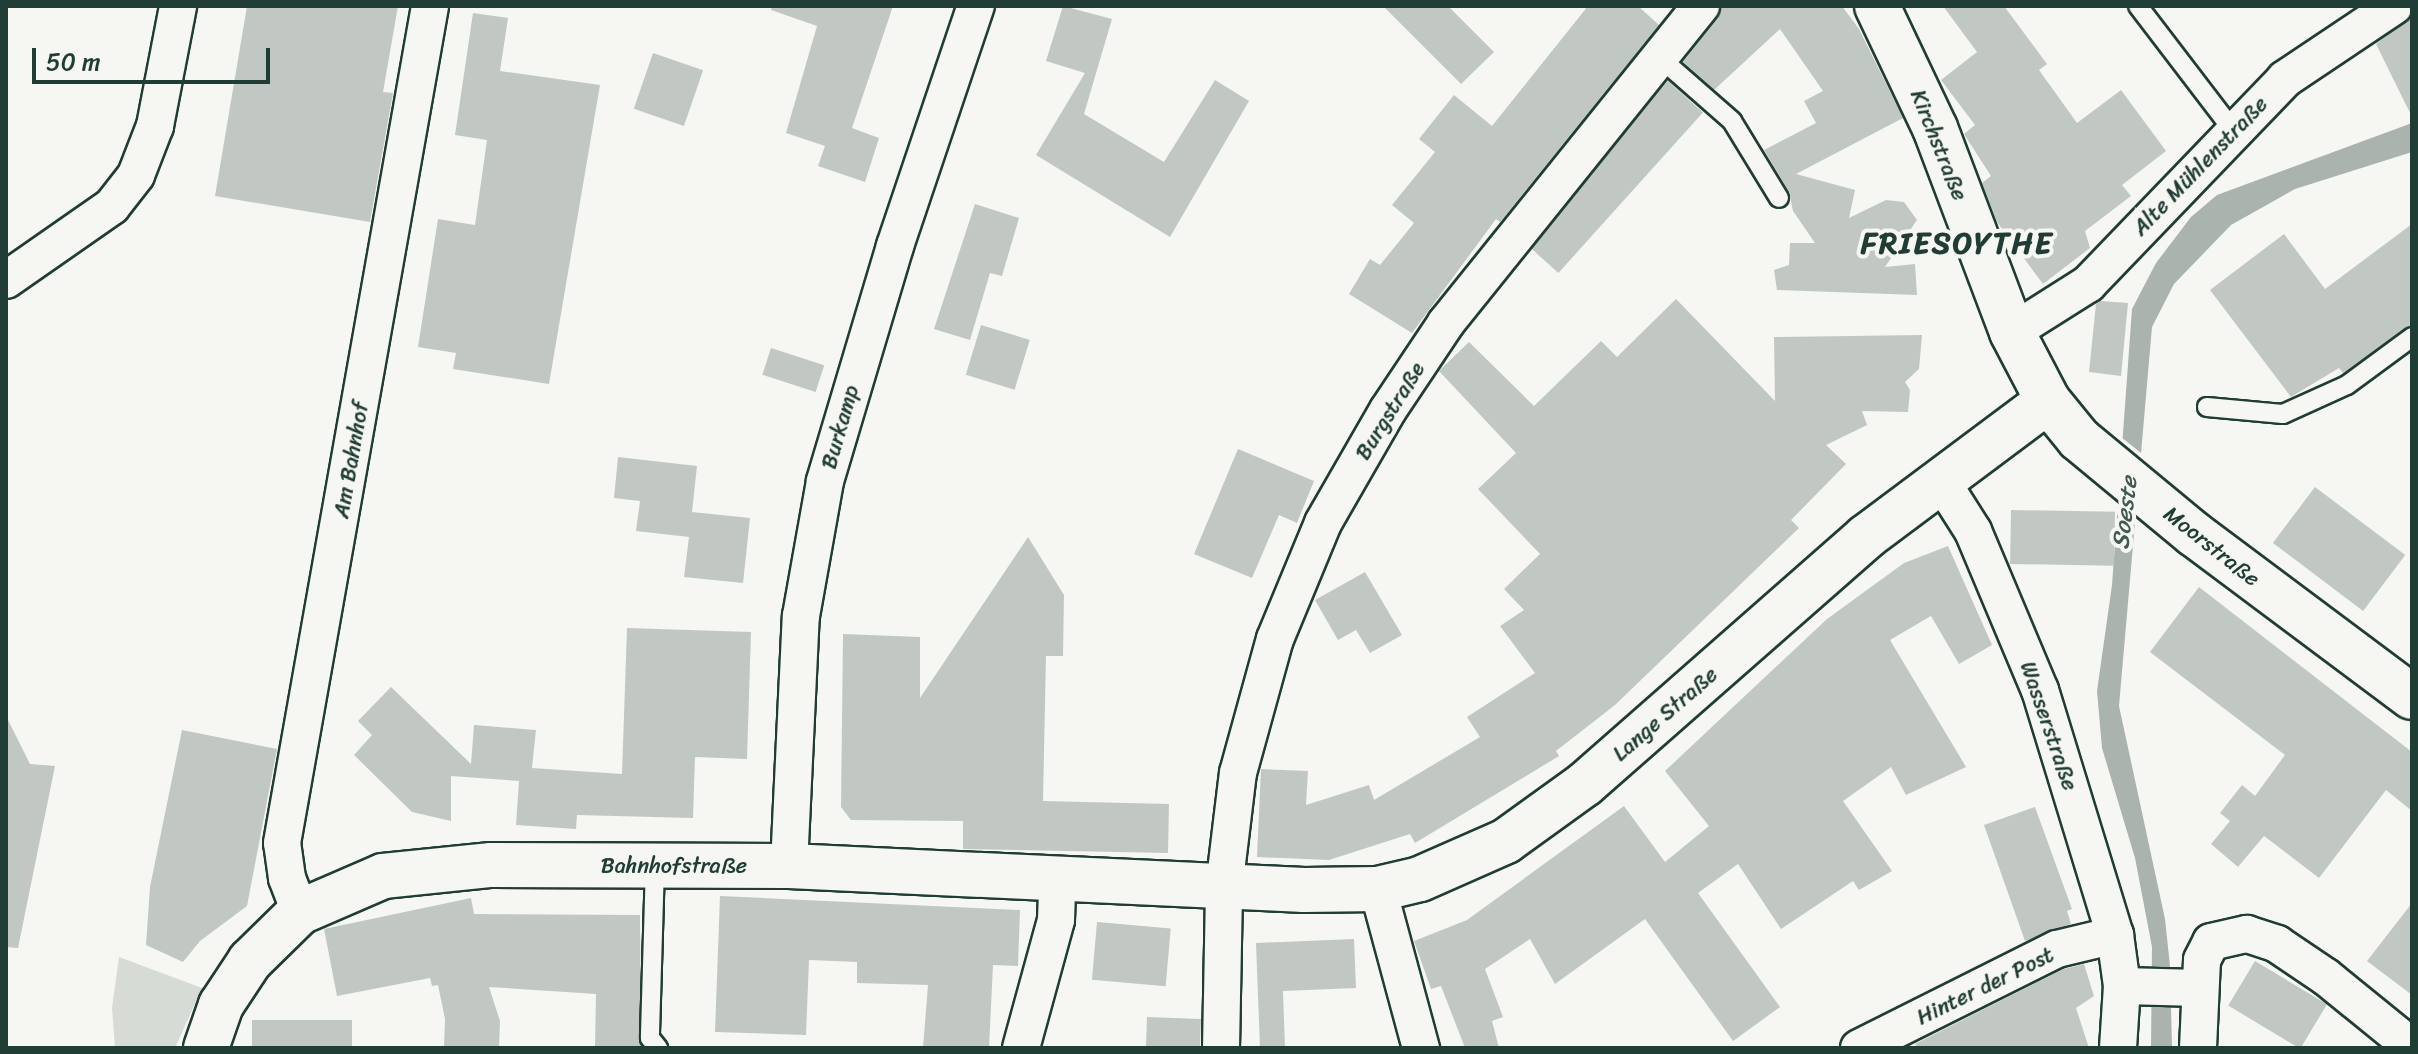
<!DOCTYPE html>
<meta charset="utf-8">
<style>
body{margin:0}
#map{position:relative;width:2418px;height:1054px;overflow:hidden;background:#f6f6f2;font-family:Sriracha,sans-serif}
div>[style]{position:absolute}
.green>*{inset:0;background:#d6dbd6}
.water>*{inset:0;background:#aab3ae}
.pier>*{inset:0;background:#f6f6f2}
.building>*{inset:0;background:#c1c8c3;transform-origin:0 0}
.roads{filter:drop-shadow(2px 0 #1f3d34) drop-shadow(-2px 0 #1f3d34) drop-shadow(0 2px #1f3d34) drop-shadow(0 -2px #1f3d34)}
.lane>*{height:18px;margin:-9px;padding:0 9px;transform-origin:9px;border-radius:9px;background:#f6f6f2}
.street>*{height:36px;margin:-18px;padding:0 18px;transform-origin:18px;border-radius:18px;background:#f6f6f2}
.secondary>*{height:44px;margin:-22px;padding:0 22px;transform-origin:22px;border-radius:22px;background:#f6f6f2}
span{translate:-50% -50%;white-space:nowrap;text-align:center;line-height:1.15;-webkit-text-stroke:8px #f6f6f2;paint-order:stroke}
.street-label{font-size:22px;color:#1f3d34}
.water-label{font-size:24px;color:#425a52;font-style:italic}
.district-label{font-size:30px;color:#1f3d34;font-weight:700;letter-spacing:2px}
.frame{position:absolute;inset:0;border:8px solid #1f3d34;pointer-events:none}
.scale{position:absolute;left:32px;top:48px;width:238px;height:36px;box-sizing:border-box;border:4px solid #1f3d34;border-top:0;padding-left:10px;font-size:24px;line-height:28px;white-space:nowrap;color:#1f3d34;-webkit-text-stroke:6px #f6f6f2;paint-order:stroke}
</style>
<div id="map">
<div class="green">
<i style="clip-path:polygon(119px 957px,202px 988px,175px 1048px,115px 1048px,112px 1008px)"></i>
</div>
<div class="water">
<i style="clip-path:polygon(2412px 123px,2412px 152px,2295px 189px,2231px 225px,2174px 284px,2152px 327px,2119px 706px,2165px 919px,2170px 966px,2172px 1048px,2151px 1048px,2152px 947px,2135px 858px,2102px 748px,2097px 691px,2112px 585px,2132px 309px,2156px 263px,2191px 217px,2217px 195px)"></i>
</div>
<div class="pier">
<i style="clip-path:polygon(2117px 434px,2145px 456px,2136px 526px,2114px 509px)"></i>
</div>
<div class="building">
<i style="clip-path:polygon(247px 6px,398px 6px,383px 92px,393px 93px,370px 222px,215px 196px)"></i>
<i style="clip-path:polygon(772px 6px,893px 6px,852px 128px,879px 138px,865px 182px,818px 166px,825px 146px,786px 133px,817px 26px,771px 10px)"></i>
<i style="clip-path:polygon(1063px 6px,1112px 19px,1084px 114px,1164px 162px,1215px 80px,1249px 101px,1170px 237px,1036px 155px,1085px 73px,1046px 61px)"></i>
<i style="clip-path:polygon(1383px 6px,1448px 6px,1494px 52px,1461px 84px)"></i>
<i style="clip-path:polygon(1588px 6px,1638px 6px,1659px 25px,1500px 222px,1496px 219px,1412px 333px,1349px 294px,1370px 259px,1380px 265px,1414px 223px,1392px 205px,1435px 152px,1419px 139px,1454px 95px,1492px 126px)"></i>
<i style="clip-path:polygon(1722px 6px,1842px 6px,1859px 29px,1903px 118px,1796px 174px,1855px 190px,1849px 218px,1886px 200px,1904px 202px,1917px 220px,1885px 267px,1915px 264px,1917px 295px,1777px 290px,1774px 270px,1789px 265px,1790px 243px,1815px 243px,1793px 211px,1789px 192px,1764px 150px,1816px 123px,1804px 101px,1823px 91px,1780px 29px,1714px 90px,1683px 62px,1717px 19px)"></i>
<i style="clip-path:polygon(1943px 6px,2004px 6px,2047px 64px,2039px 70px,2077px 123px,2121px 90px,2166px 151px,2122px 185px,2131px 196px,2085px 231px,2090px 248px,2043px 284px,1997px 222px,1982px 183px,1991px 176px,1964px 134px,1975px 125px,1941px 80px,1977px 52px)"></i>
<i style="clip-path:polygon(473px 13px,508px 18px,500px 71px,600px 85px,549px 384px,453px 369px,456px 353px,418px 347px,438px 219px,475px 225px,487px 140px,455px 135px)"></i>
<i style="clip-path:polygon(2412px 16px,2412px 117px,2376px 44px)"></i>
<i style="left:653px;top:53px;width:53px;height:59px;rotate:19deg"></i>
<i style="left:1668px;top:81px;width:47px;height:216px;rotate:42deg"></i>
<i style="clip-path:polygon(975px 204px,1019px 218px,1002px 276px,990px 273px,970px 340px,934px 329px)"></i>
<i style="clip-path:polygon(2412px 224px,2412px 325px,2343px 373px,2339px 368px,2291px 397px,2210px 290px,2284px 234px,2325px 289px)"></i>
<i style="clip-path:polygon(1676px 299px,1775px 401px,1774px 337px,1922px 335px,1919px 369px,1905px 382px,1910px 390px,1908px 412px,1862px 411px,1867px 425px,1826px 445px,1846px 464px,1791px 520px,1799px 528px,1615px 705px,1556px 751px,1559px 756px,1415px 843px,1410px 834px,1329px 860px,1257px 857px,1261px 769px,1308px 771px,1306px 805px,1369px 785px,1374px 800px,1480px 737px,1467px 717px,1535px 673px,1500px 626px,1524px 610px,1504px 589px,1540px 554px,1478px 489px,1516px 453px,1439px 371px,1469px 342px,1534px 406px,1601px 341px,1617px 357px)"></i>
<i style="clip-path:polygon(2101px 301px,2128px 303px,2121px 376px,2089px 372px,2096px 304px)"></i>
<i style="left:981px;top:325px;width:51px;height:52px;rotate:17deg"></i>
<i style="left:771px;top:348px;width:56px;height:28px;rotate:18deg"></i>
<i style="clip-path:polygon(1238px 449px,1314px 481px,1297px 523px,1279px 515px,1252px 578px,1194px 554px)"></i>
<i style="clip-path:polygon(618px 457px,697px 466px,692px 512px,750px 518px,743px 583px,684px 577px,689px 537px,636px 531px,640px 501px,614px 498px)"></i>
<i style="left:2315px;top:487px;width:113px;height:70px;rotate:37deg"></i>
<i style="left:2011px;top:510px;width:104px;height:54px;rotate:1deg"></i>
<i style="clip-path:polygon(1028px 537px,1064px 595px,1063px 656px,1046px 656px,1043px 801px,1169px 804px,1168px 853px,963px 849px,963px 821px,851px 820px,841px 807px,843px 634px,920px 637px,920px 698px)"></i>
<i style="clip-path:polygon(1948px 546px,1992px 645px,1959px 664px,1931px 616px,1890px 640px,1966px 767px,1906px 795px,1891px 767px,1843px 801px,1892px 871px,1859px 890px,1853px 881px,1781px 929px,1738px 864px,1698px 893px,1780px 1007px,1733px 1041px,1645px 919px,1555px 984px,1530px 939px,1485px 969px,1503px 1017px,1492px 1021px,1499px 1048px,1465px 1048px,1441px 986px,1431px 989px,1414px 941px,1467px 920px,1624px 806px,1665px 862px,1709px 826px,1665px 771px,1827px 619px,1904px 563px)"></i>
<i style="clip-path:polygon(1365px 572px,1402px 635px,1370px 653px,1356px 630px,1338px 640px,1315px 600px)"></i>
<i style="clip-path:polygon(2199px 587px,2412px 752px,2412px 811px,2386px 790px,2319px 878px,2264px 836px,2238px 867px,2211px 844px,2230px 821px,2220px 813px,2242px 785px,2255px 796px,2285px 755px,2150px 652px)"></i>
<i style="clip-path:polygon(627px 628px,751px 632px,747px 759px,695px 757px,693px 818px,577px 815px,576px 829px,516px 825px,519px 781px,451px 776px,451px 821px,412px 812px,354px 755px,372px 735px,358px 721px,391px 687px,471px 764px,474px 725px,536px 730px,532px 768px,622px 774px)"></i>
<i style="clip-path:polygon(6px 716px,30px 764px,55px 766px,18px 948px,6px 947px)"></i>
<i style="clip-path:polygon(182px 730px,277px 749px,247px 906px,200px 941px,183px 962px,146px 945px,150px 887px)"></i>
<i style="clip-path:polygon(2035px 807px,2072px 909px,2067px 911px,2071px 924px,2025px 941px,1984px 825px)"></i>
<i style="clip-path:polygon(720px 896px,1020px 910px,1018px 966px,993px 965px,989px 1048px,923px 1048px,928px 985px,857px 983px,857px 962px,809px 960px,806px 1035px,715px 1032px)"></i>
<i style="clip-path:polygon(471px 898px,474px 914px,640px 915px,641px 1046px,595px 1046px,596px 994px,489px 987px,500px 1021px,499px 1048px,444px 1048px,445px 1019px,438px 985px,432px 986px,430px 978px,337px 996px,324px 929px)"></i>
<i style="clip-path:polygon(2412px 903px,2412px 995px,2367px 961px)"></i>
<i style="left:1097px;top:922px;width:74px;height:58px;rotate:5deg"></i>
<i style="clip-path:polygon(1354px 939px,1356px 988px,1283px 991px,1285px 1048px,1260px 1048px,1256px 943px)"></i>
<i style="left:2255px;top:961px;width:84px;height:52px;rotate:31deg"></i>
<i style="clip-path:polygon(2084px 964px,2094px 996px,2076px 1008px,2089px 1048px,1918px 1048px,1915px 1044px,2064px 969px)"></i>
<i style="left:1147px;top:1017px;width:54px;height:31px;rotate:2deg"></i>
<i style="left:252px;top:1020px;width:100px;height:28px"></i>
</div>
<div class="roads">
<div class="lane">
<i style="left:2138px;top:6px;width:155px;rotate:52.6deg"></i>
<i style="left:1659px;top:57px;width:97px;rotate:41.2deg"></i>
<i style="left:1732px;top:121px;width:90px;rotate:58.6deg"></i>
<i style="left:2207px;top:407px;width:76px;rotate:5.3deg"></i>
<i style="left:2283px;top:414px;width:70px;rotate:-24.4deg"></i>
<i style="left:2347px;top:385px;width:81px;rotate:-36.4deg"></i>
<i style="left:655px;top:865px;width:173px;rotate:91.7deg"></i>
<i style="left:650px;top:1038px;width:13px;rotate:51deg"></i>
</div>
<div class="street">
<i style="left:6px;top:280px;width:129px;rotate:-34.9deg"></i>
<i style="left:112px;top:206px;width:39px;rotate:-52deg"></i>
<i style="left:136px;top:175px;width:53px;rotate:-68.8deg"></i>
<i style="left:155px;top:126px;width:122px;rotate:-79.1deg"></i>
<i style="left:2012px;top:332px;width:90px;rotate:-32.3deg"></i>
<i style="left:2088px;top:284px;width:284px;rotate:-46.1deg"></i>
<i style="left:2285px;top:79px;width:131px;rotate:-33.8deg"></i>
<i style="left:1940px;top:479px;width:62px;rotate:57.6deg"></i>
<i style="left:1973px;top:531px;width:173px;rotate:67.2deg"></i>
<i style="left:2040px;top:690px;width:256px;rotate:73deg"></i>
<i style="left:2115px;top:935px;width:51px;rotate:82.2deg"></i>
<i style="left:2122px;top:986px;width:62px;rotate:93.7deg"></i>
<i style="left:789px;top:866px;width:250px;rotate:-87.3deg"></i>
<i style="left:801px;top:616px;width:137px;rotate:-79.9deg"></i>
<i style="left:825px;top:481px;width:245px;rotate:-73.4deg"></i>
<i style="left:895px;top:246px;width:253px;rotate:-71.4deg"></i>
<i style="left:1378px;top:889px;width:165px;rotate:74.9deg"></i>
<i style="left:300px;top:912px;width:36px;rotate:-111deg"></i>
<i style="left:287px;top:878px;width:35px;rotate:-98deg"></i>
<i style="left:282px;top:843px;width:850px;rotate:-79.97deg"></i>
<i style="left:2122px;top:986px;width:78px;rotate:1.5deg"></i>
<i style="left:1021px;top:1048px;width:133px;rotate:-74.7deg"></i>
<i style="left:1056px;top:920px;width:38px;rotate:-88deg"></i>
<i style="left:1221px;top:1048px;width:160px;rotate:-88.9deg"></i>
<i style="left:1224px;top:888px;width:116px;rotate:-83.1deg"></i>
<i style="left:1238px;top:773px;width:139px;rotate:-74.6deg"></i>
<i style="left:1275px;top:639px;width:126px;rotate:-67.5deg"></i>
<i style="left:1323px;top:523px;width:130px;rotate:-60.1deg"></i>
<i style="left:1388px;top:410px;width:105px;rotate:-56.3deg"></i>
<i style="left:1446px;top:323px;width:407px;rotate:-51.2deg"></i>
<i style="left:1859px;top:1048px;width:221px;rotate:-26.6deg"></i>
<i style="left:2057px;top:949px;width:60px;rotate:-13.6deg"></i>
<i style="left:2198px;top:1048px;width:88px;rotate:-87.4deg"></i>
<i style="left:2202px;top:960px;width:20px;rotate:-63deg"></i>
<i style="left:2211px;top:942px;width:37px;rotate:-13deg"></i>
<i style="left:2247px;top:934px;width:32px;rotate:18deg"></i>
<i style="left:2277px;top:944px;width:59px;rotate:34deg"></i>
<i style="left:2326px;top:977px;width:111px;rotate:39.1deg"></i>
</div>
<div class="secondary">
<i style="left:1877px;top:6px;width:135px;rotate:64.6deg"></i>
<i style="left:1935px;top:128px;width:218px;rotate:69.3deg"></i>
<i style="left:2012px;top:332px;width:78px;rotate:62.4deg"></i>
<i style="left:2048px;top:401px;width:49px;rotate:50.8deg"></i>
<i style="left:2079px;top:439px;width:149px;rotate:39.6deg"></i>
<i style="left:2194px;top:534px;width:272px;rotate:36.8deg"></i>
<i style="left:206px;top:1048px;width:46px;rotate:-70.8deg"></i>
<i style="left:221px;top:1005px;width:53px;rotate:-56.6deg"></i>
<i style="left:250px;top:961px;width:70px;rotate:-44.4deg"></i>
<i style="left:300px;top:912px;width:90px;rotate:-23.4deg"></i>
<i style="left:383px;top:876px;width:109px;rotate:-5.8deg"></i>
<i style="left:491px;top:865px;width:298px;rotate:0.2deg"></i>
<i style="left:789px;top:866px;width:516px;rotate:2.67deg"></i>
<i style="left:1304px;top:890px;width:74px;rotate:-0.8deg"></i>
<i style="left:1378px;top:889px;width:43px;rotate:-13.4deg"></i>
<i style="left:1420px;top:879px;width:94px;rotate:-23.8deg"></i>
<i style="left:1506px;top:841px;width:97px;rotate:-35.8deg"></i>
<i style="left:1585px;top:784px;width:374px;rotate:-41.3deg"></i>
<i style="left:1866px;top:537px;width:227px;rotate:-36.8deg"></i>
</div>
</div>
<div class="street-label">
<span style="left:1939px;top:145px;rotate:68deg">Kirchstraße</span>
<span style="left:2200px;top:166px;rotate:-46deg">Alte Mühlenstraße</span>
<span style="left:1390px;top:411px;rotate:-58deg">Burgstraße</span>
<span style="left:840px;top:427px;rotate:-74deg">Burkamp</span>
<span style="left:351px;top:460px;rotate:-80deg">Am Bahnhof</span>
<span style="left:2212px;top:546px;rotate:38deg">Moorstraße</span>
<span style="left:1665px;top:714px;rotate:-41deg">Lange Straße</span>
<span style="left:2049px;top:726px;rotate:71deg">Wasserstraße</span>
<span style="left:674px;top:866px">Bahnhofstraße</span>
<span style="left:1985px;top:986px;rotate:-26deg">Hinter der Post</span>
</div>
<div class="water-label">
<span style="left:2125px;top:513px;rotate:-83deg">Soeste</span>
</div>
<div class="district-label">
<span style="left:1957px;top:243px">FRIESOYTHE</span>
</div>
<div class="frame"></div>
<div class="scale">50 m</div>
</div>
